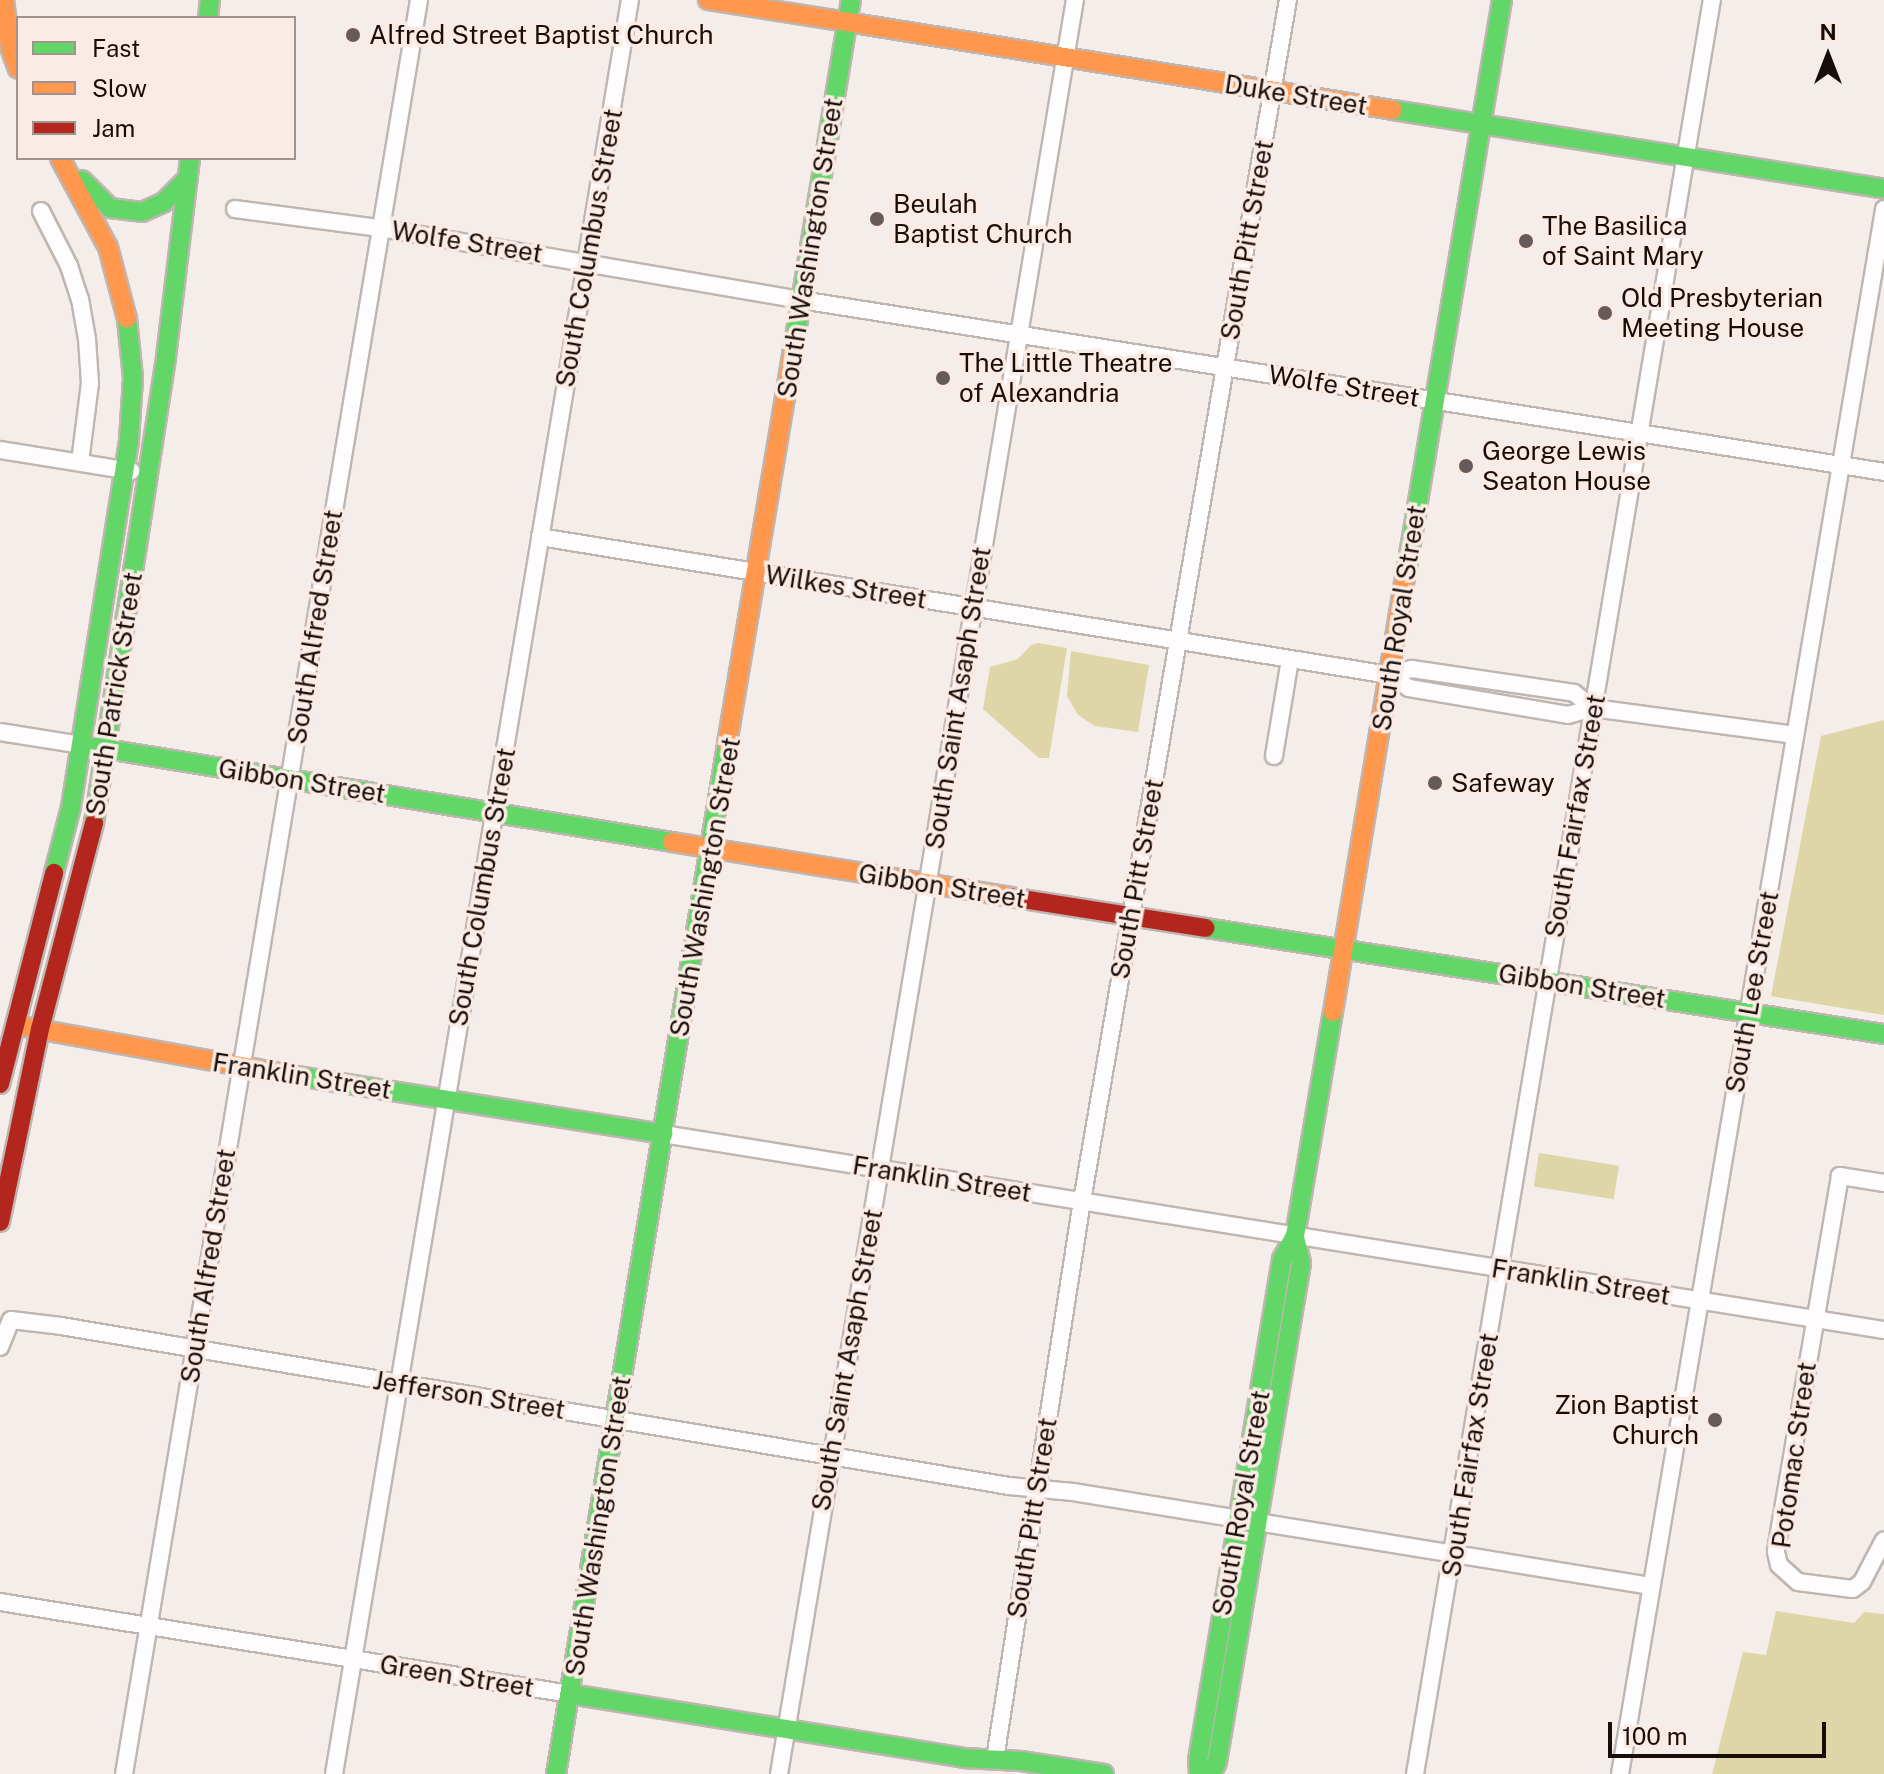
<!DOCTYPE html>
<style>
body{margin:0}
#map{position:relative;width:1884px;height:1774px;overflow:hidden;background:#f5edea;font-family:"Public Sans",sans-serif}
div>[style]{position:absolute}
.green>*{inset:0;background:#ded6a7;transform-origin:0 0}
.roads{filter:drop-shadow(2px 0 #bfb5b1) drop-shadow(-2px 0 #bfb5b1) drop-shadow(0 2px #bfb5b1) drop-shadow(0 -2px #bfb5b1)}
.street>*{height:16px;margin:-8px;padding:0 8px;transform-origin:8px;border-radius:8px;background:#fefcfc}
.fast>*{height:18px;margin:-9px;padding:0 9px;transform-origin:9px;border-radius:9px;background:#63d668}
.slow>*{height:18px;margin:-9px;padding:0 9px;transform-origin:9px;border-radius:9px;background:#ff974d}
.jam>*{height:18px;margin:-9px;padding:0 9px;transform-origin:9px;border-radius:9px;background:#b3261e}
.dots>*{width:22px;height:22px;translate:-50% -50%;box-sizing:border-box;border:4px solid #faebe5;border-radius:50%}
span{translate:-50% -50%;white-space:nowrap;text-align:center;line-height:1.15;-webkit-text-stroke:7px #faebe5;paint-order:stroke}
.poi-label{font-size:26px;color:#190d09}
.left{translate:0 -50%;text-align:left}
.right{translate:-100% -50%;text-align:right}
.street-label{font-size:26px;color:#190d09}
.legend{position:absolute;left:16px;top:16px;width:280px;height:144px;box-sizing:border-box;background:#faebe5;border:2px solid #a0928d;margin:0;padding:10px 14px;list-style:none;font-size:24px;color:#190d09}
.legend li{display:flex;align-items:center;gap:16px;height:40px}
.legend b{width:40px;border:2px solid #a0928d}
.north{position:absolute;left:1788px;top:16px;width:80px;height:80px;-webkit-text-stroke:6px #faebe5;paint-order:stroke;rotate:0deg;font-size:22px;font-weight:700;line-height:32px;text-align:center;color:#190d09}
.north::after{content:'';display:block;margin:auto;width:28px;height:36px;background:#190d09;clip-path:polygon(50% 0,100% 100%,50% 72%,0 100%)}
.scale{position:absolute;left:1608px;top:1722px;width:218px;height:36px;box-sizing:border-box;border:4px solid #190d09;border-top:0;padding-left:10px;font-size:24px;line-height:28px;white-space:nowrap;color:#190d09;-webkit-text-stroke:6px #faebe5;paint-order:stroke}
</style>
<div id="map">
<div class="green">
<i style="clip-path:polygon(1038px 643px,1067px 648px,1049px 758px,1039px 758px,983px 709px,990px 667px,1018px 659px,1031px 645px)"></i>
<i style="clip-path:polygon(1071px 651px,1149px 665px,1138px 732px,1095px 726px,1078px 715px,1067px 696px)"></i>
<i style="clip-path:polygon(1884px 720px,1884px 1015px,1771px 996px,1821px 736px)"></i>
<i style="left:1539px;top:1153px;width:81px;height:34px;rotate:9deg"></i>
<i style="clip-path:polygon(1776px 1611px,1854px 1623px,1864px 1612px,1884px 1614px,1884px 1774px,1712px 1774px,1743px 1652px,1766px 1655px)"></i>
</div>
<div class="roads">
<div class="street">
<i style="left:235px;top:209px;width:146px;rotate:7.5deg"></i>
<i style="left:380px;top:228px;width:427px;rotate:9.7deg"></i>
<i style="left:801px;top:300px;width:1097px;rotate:9.02deg"></i>
<i style="left:41px;top:211px;width:62px;rotate:63deg"></i>
<i style="left:69px;top:266px;width:35px;rotate:72deg"></i>
<i style="left:80px;top:299px;width:41px;rotate:80.1deg"></i>
<i style="left:87px;top:339px;width:44px;rotate:86.1deg"></i>
<i style="left:90px;top:383px;width:80px;rotate:97.2deg"></i>
<i style="left:0;top:450px;width:133px;rotate:9.1deg"></i>
<i style="left:540px;top:537px;width:860px;rotate:9.23deg"></i>
<i style="left:1389px;top:675px;width:24px;rotate:33deg"></i>
<i style="left:1409px;top:688px;width:161px;rotate:9.6deg"></i>
<i style="left:1568px;top:715px;width:26px;rotate:-16deg"></i>
<i style="left:1593px;top:708px;width:204px;rotate:7.6deg"></i>
<i style="left:1389px;top:675px;width:24px;rotate:-15deg"></i>
<i style="left:1412px;top:669px;width:164px;rotate:8.4deg"></i>
<i style="left:1574px;top:693px;width:24px;rotate:38deg"></i>
<i style="left:0;top:732px;width:82px;rotate:9.1deg"></i>
<i style="left:1274px;top:756px;width:98px;rotate:-80.6deg"></i>
<i style="left:663px;top:1134px;width:1237px;rotate:9.12deg"></i>
<i style="left:1884px;top:1183px;width:45px;rotate:-171deg"></i>
<i style="left:1840px;top:1176px;width:381px;rotate:99.7deg"></i>
<i style="left:1776px;top:1552px;width:13px;rotate:77deg"></i>
<i style="left:1779px;top:1565px;width:25px;rotate:42deg"></i>
<i style="left:1798px;top:1582px;width:55px;rotate:7.3deg"></i>
<i style="left:1853px;top:1589px;width:11px;rotate:-38deg"></i>
<i style="left:1862px;top:1582px;width:47px;rotate:-62.4deg"></i>
<i style="left:0;top:1347px;width:29px;rotate:-68deg"></i>
<i style="left:11px;top:1320px;width:50px;rotate:6.8deg"></i>
<i style="left:61px;top:1326px;width:961px;rotate:9.58deg"></i>
<i style="left:1009px;top:1486px;width:64px;rotate:5.4deg"></i>
<i style="left:1073px;top:1492px;width:586px;rotate:9.24deg"></i>
<i style="left:0;top:1602px;width:577px;rotate:9.17deg"></i>
<i style="left:995px;top:1759px;width:565px;rotate:-81.14deg"></i>
<i style="left:1082px;top:1201px;width:1219px;rotate:-80.27deg"></i>
<i style="left:124px;top:1774px;width:1798px;rotate:-80.56deg"></i>
<i style="left:334px;top:1774px;width:1799px;rotate:-80.53deg"></i>
<i style="left:779px;top:1774px;width:1799px;rotate:-80.53deg"></i>
<i style="left:1415px;top:1774px;width:1799px;rotate:-80.5deg"></i>
<i style="left:1620px;top:1774px;width:1587px;rotate:-80.42deg"></i>
</div>
<div class="fast">
<i style="left:208px;top:18px;width:18px;rotate:-84deg"></i>
<i style="left:1393px;top:110px;width:497px;rotate:9.1deg"></i>
<i style="left:82px;top:180px;width:40px;rotate:45deg"></i>
<i style="left:110px;top:208px;width:32px;rotate:7deg"></i>
<i style="left:142px;top:212px;width:24px;rotate:-24deg"></i>
<i style="left:164px;top:202px;width:34px;rotate:-45deg"></i>
<i style="left:795px;top:338px;width:343px;rotate:-80.6deg"></i>
<i style="left:1407px;top:567px;width:575px;rotate:-80.49deg"></i>
<i style="left:94px;top:747px;width:586px;rotate:9.33deg"></i>
<i style="left:94px;top:823px;width:472px;rotate:-81.2deg"></i>
<i style="left:166px;top:357px;width:200px;rotate:-83.1deg"></i>
<i style="left:54px;top:873px;width:68px;rotate:-75.6deg"></i>
<i style="left:71px;top:807px;width:372px;rotate:-81deg"></i>
<i style="left:129px;top:440px;width:62px;rotate:-86.3deg"></i>
<i style="left:133px;top:378px;width:59px;rotate:-95.8deg"></i>
<i style="left:1206px;top:928px;width:686px;rotate:8.89deg"></i>
<i style="left:291px;top:1075px;width:377px;rotate:9deg"></i>
<i style="left:570px;top:1694px;width:398px;rotate:9.2deg"></i>
<i style="left:963px;top:1758px;width:58px;rotate:3deg"></i>
<i style="left:1021px;top:1761px;width:84px;rotate:8.9deg"></i>
<i style="left:556px;top:1774px;width:1044px;rotate:-80.57deg"></i>
<i style="left:1199px;top:1774px;width:14px;rotate:-94deg"></i>
<i style="left:1198px;top:1760px;width:508px;rotate:-80.48deg"></i>
<i style="left:1282px;top:1259px;width:26px;rotate:-61deg"></i>
<i style="left:1295px;top:1236px;width:227px;rotate:-80.4deg"></i>
<i style="left:1211px;top:1774px;width:13px;rotate:-63deg"></i>
<i style="left:1217px;top:1762px;width:506px;rotate:-80.44deg"></i>
<i style="left:1301px;top:1263px;width:28px;rotate:-103deg"></i>
</div>
<div class="slow">
<i style="left:4px;top:0;width:47px;rotate:82.7deg"></i>
<i style="left:10px;top:47px;width:23px;rotate:70deg"></i>
<i style="left:708px;top:0;width:141px;rotate:9deg"></i>
<i style="left:847px;top:22px;width:553px;rotate:9.16deg"></i>
<i style="left:60px;top:158px;width:101px;rotate:61.7deg"></i>
<i style="left:108px;top:247px;width:74px;rotate:75.2deg"></i>
<i style="left:727px;top:744px;width:412px;rotate:-80.5deg"></i>
<i style="left:672px;top:842px;width:342px;rotate:9.2deg"></i>
<i style="left:1333px;top:1012px;width:451px;rotate:-80.6deg"></i>
<i style="left:26px;top:1027px;width:269px;rotate:10.3deg"></i>
</div>
<div class="jam">
<i style="left:1010px;top:897px;width:198px;rotate:9deg"></i>
<i style="left:0;top:1084px;width:218px;rotate:-75.6deg"></i>
<i style="left:0;top:1222px;width:197px;rotate:-78.3deg"></i>
<i style="left:40px;top:1029px;width:213px;rotate:-75.3deg"></i>
</div>
</div>
<div class="dots">
<i style="left:353px;top:35px;background:#665b58"></i>
<i style="left:877px;top:219px;background:#665b58"></i>
<i style="left:1526px;top:241px;background:#665b58"></i>
<i style="left:1605px;top:313px;background:#665b58"></i>
<i style="left:943px;top:378px;background:#665b58"></i>
<i style="left:1466px;top:466px;background:#665b58"></i>
<i style="left:1435px;top:783px;background:#665b58"></i>
<i style="left:1715px;top:1420px;background:#665b58"></i>
</div>
<div class="poi-label">
<span class="left" style="left:369px;top:35px">Alfred Street Baptist Church</span>
<span class="left" style="left:893px;top:219px">Beulah<br>Baptist Church</span>
<span class="left" style="left:1542px;top:241px">The Basilica<br>of Saint Mary</span>
<span class="left" style="left:1621px;top:313px">Old Presbyterian<br>Meeting House</span>
<span class="left" style="left:959px;top:378px">The Little Theatre<br>of Alexandria</span>
<span class="left" style="left:1482px;top:466px">George Lewis<br>Seaton House</span>
<span class="left" style="left:1451px;top:783px">Safeway</span>
<span class="right" style="left:1699px;top:1420px">Zion Baptist<br>Church</span>
</div>
<div class="street-label">
<span style="left:1296px;top:95px;rotate:9deg">Duke Street</span>
<span style="left:1247px;top:240px;rotate:-80deg">South Pitt Street</span>
<span style="left:467px;top:242px;rotate:9deg">Wolfe Street</span>
<span style="left:589px;top:248px;rotate:-80deg">South Columbus Street</span>
<span style="left:810px;top:248px;rotate:-81deg">South Washington Street</span>
<span style="left:1344px;top:386px;rotate:9deg">Wolfe Street</span>
<span style="left:846px;top:587px;rotate:9deg">Wilkes Street</span>
<span style="left:1399px;top:618px;rotate:-81deg">South Royal Street</span>
<span style="left:315px;top:627px;rotate:-81deg">South Alfred Street</span>
<span style="left:114px;top:694px;rotate:-81deg">South Patrick Street</span>
<span style="left:958px;top:698px;rotate:-81deg">South Saint Asaph Street</span>
<span style="left:302px;top:781px;rotate:9deg">Gibbon Street</span>
<span style="left:1575px;top:816px;rotate:-80deg">South Fairfax Street</span>
<span style="left:1137px;top:879px;rotate:-80deg">South Pitt Street</span>
<span style="left:942px;top:886px;rotate:9deg">Gibbon Street</span>
<span style="left:482px;top:887px;rotate:-80deg">South Columbus Street</span>
<span style="left:705px;top:887px;rotate:-80deg">South Washington Street</span>
<span style="left:1582px;top:986px;rotate:9deg">Gibbon Street</span>
<span style="left:1752px;top:992px;rotate:-80deg">South Lee Street</span>
<span style="left:302px;top:1076px;rotate:9deg">Franklin Street</span>
<span style="left:942px;top:1179px;rotate:9deg">Franklin Street</span>
<span style="left:208px;top:1266px;rotate:-81deg">South Alfred Street</span>
<span style="left:1581px;top:1282px;rotate:9deg">Franklin Street</span>
<span style="left:847px;top:1360px;rotate:-80deg">South Saint Asaph Street</span>
<span style="left:469px;top:1395px;rotate:9deg">Jefferson Street</span>
<span style="left:1470px;top:1455px;rotate:-81deg">South Fairfax Street</span>
<span style="left:1794px;top:1455px;rotate:-82deg">Potomac Street</span>
<span style="left:1241px;top:1503px;rotate:-80deg">South Royal Street</span>
<span style="left:1032px;top:1518px;rotate:-81deg">South Pitt Street</span>
<span style="left:598px;top:1526px;rotate:-81deg">South Washington Street</span>
<span style="left:457px;top:1676px;rotate:9deg">Green Street</span>
</div>
<ul class="legend">
<li><b style="height:10px;background:#63d668"></b>Fast</li>
<li><b style="height:10px;background:#ff974d"></b>Slow</li>
<li><b style="height:10px;background:#b3261e"></b>Jam</li>
</ul>
<div class="north">N</div>
<div class="scale">100 m</div>
</div>
